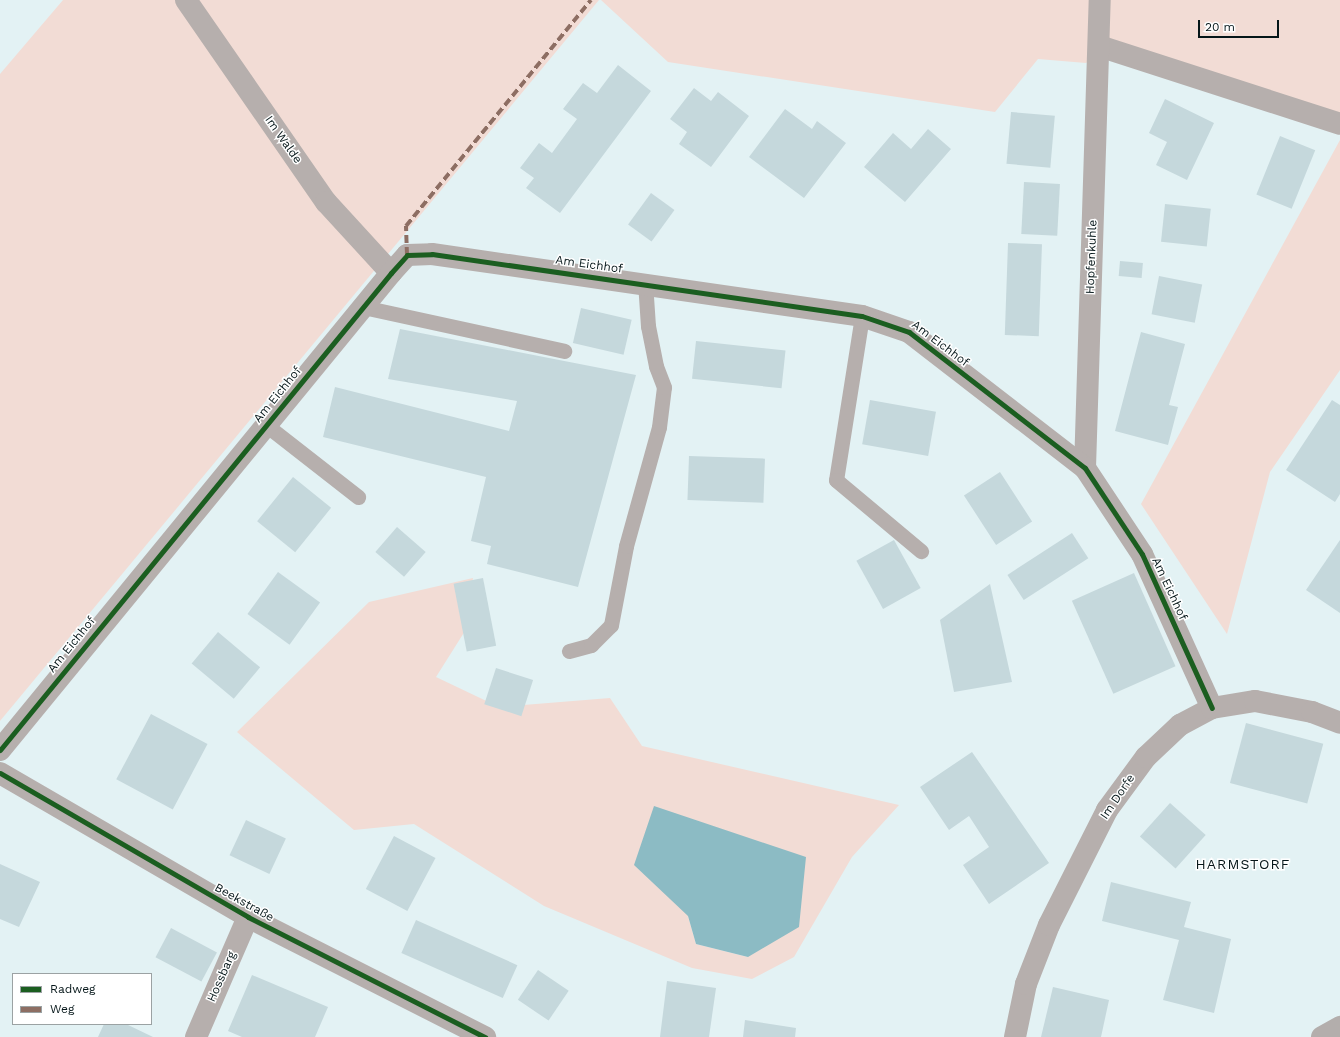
<!DOCTYPE html>
<meta charset="utf-8">
<style>
body{margin:0}
#map{position:relative;width:1340px;height:1037px;overflow:hidden;background:#e3f2f4;font-family:"Work Sans",sans-serif}
div>[style]{position:absolute}
.green>*{inset:0;background:#f2dcd5}
.water>*{inset:0;background:#8cbbc4}
.building>*{inset:0;background:#c5d8dc;transform-origin:0 0}
.lane>*{height:15px;margin:-7.5px;padding:0 7.5px;transform-origin:7.5px;border-radius:7.5px;background:#b6afad}
.street>*{height:22px;margin:-11px;padding:0 11px;transform-origin:11px;border-radius:11px;background:#b6afad}
.secondary>*{height:22px;margin:-11px;padding:0 11px;transform-origin:11px;border-radius:11px;background:#b3aeac}
.quiet>*{height:4px;margin-top:-2px;transform-origin:0;background:repeating-linear-gradient(90deg,#8d6e63 0 8px,transparent 0 12px)}
.cycleway>*{height:5px;margin:-2.5px;padding:0 2.5px;transform-origin:2.5px;border-radius:2.5px;background:#1b5e20}
span{translate:-50% -50%;white-space:nowrap;text-align:center;line-height:1.15;-webkit-text-stroke:3px #fff;paint-order:stroke}
.street-label{font-size:12px;color:#051619}
.quarter-label{font-size:14px;color:#051619;letter-spacing:1px}
.legend{position:absolute;left:12px;top:973px;width:140px;height:52px;box-sizing:border-box;background:#fff;border:1px solid #9ba2a3;margin:0;padding:5px 7px;list-style:none;font-size:12px;color:#051619}
.legend li{display:flex;align-items:center;gap:8px;height:20px}
.legend b{width:20px;border:1px solid #9ba2a3}
.scale{position:absolute;left:1198px;top:20px;width:81px;height:18px;box-sizing:border-box;border:2px solid #051619;border-top:0;padding-left:5px;font-size:12px;line-height:14px;white-space:nowrap;color:#051619;-webkit-text-stroke:3px #fff;paint-order:stroke}
</style>
<div id="map">
<div class="green">
<i style="clip-path:polygon(63px 0,599px 0,0 721px,0 74px)"></i>
<i style="clip-path:polygon(601px 0,1340px 0,1340px 117px,1108px 43px,1086px 63px,1038px 59px,995px 112px,668px 62px)"></i>
<i style="clip-path:polygon(1340px 140px,1340px 370px,1270px 472px,1227px 634px,1141px 504px)"></i>
<i style="clip-path:polygon(evenodd,473px 578px,465px 631px,436px 677px,499px 707px,610px 698px,642px 746px,899px 805px,852px 857px,794px 957px,752px 979px,692px 968px,544px 906px,414px 824px,354px 830px,237px 732px,369px 602px,473px 578px,688px 916px,748px 957px,696px 944px,688px 916px)"></i>
</div>
<div class="water">
<i style="clip-path:polygon(654px 806px,806px 857px,799px 927px,748px 957px,696px 944px,688px 916px,634px 865px)"></i>
</div>
<div class="building">
<i style="clip-path:polygon(618px 65px,651px 91px,560px 213px,526px 188px,534px 178px,520px 168px,539px 143px,552px 153px,577px 119px,563px 109px,583px 83px,597px 93px)"></i>
<i style="clip-path:polygon(694px 88px,711px 101px,718px 92px,749px 116px,711px 167px,679px 144px,687px 132px,670px 119px)"></i>
<i style="clip-path:polygon(1165px 99px,1214px 123px,1187px 180px,1156px 165px,1167px 142px,1149px 133px)"></i>
<i style="clip-path:polygon(785px 109px,812px 129px,817px 121px,846px 143px,804px 198px,749px 157px)"></i>
<i style="left:1011px;top:112px;width:44px;height:52px;rotate:5deg"></i>
<i style="clip-path:polygon(928px 129px,951px 149px,905px 202px,864px 167px,893px 133px,911px 149px)"></i>
<i style="left:1280px;top:136px;width:38px;height:63px;rotate:22deg"></i>
<i style="left:1024px;top:182px;width:36px;height:52px;rotate:3deg"></i>
<i style="left:651px;top:193px;width:29px;height:39px;rotate:36deg"></i>
<i style="left:1165px;top:204px;width:46px;height:38px;rotate:6deg"></i>
<i style="left:1008px;top:243px;width:34px;height:92px;rotate:2deg"></i>
<i style="left:1120px;top:261px;width:23px;height:15px;rotate:5deg"></i>
<i style="left:1159px;top:276px;width:44px;height:39px;rotate:11deg"></i>
<i style="left:581px;top:308px;width:52px;height:36px;rotate:13deg"></i>
<i style="clip-path:polygon(400px 329px,636px 375px,578px 587px,487px 564px,491px 546px,471px 541px,486px 477px,323px 437px,335px 387px,509px 431px,517px 401px,388px 379px)"></i>
<i style="clip-path:polygon(1141px 332px,1185px 344px,1169px 405px,1178px 407px,1168px 445px,1115px 431px)"></i>
<i style="left:696px;top:341px;width:90px;height:38px;rotate:6deg"></i>
<i style="left:870px;top:400px;width:67px;height:45px;rotate:10deg"></i>
<i style="clip-path:polygon(1332px 400px,1340px 405px,1340px 494px,1335px 502px,1286px 470px)"></i>
<i style="left:689px;top:456px;width:76px;height:44px;rotate:2deg"></i>
<i style="left:1000px;top:472px;width:59px;height:43px;rotate:57deg"></i>
<i style="left:293px;top:477px;width:49px;height:57px;rotate:39deg"></i>
<i style="left:397px;top:527px;width:38px;height:33px;rotate:41deg"></i>
<i style="left:1072px;top:533px;width:30px;height:77px;rotate:57deg"></i>
<i style="left:894px;top:540px;width:55px;height:43px;rotate:61deg"></i>
<i style="clip-path:polygon(1340px 540px,1340px 613px,1306px 590px)"></i>
<i style="left:278px;top:572px;width:52px;height:52px;rotate:36deg"></i>
<i style="left:1134px;top:573px;width:102px;height:68px;rotate:66deg"></i>
<i style="left:483px;top:578px;width:69px;height:30px;rotate:79deg"></i>
<i style="clip-path:polygon(990px 584px,1012px 682px,954px 692px,940px 620px)"></i>
<i style="left:218px;top:632px;width:55px;height:41px;rotate:40deg"></i>
<i style="left:496px;top:668px;width:39px;height:38px;rotate:18deg"></i>
<i style="left:151px;top:714px;width:64px;height:74px;rotate:28deg"></i>
<i style="left:1246px;top:723px;width:80px;height:62px;rotate:15deg"></i>
<i style="clip-path:polygon(972px 752px,1049px 863px,989px 904px,963px 865px,989px 847px,969px 816px,949px 830px,920px 787px)"></i>
<i style="left:1170px;top:803px;width:48px;height:45px;rotate:42deg"></i>
<i style="left:246px;top:820px;width:44px;height:39px;rotate:25deg"></i>
<i style="left:394px;top:836px;width:47px;height:60px;rotate:28deg"></i>
<i style="clip-path:polygon(0 864px,40px 882px,19px 927px,0 919px)"></i>
<i style="clip-path:polygon(1111px 882px,1191px 902px,1184px 927px,1231px 939px,1214px 1013px,1163px 1000px,1179px 940px,1102px 921px)"></i>
<i style="left:416px;top:920px;width:111px;height:36px;rotate:24deg"></i>
<i style="left:171px;top:928px;width:52px;height:33px;rotate:28deg"></i>
<i style="left:538px;top:970px;width:37px;height:36px;rotate:34deg"></i>
<i style="clip-path:polygon(252px 975px,328px 1007px,315px 1037px,242px 1037px,228px 1031px)"></i>
<i style="clip-path:polygon(667px 981px,716px 988px,709px 1037px,660px 1037px)"></i>
<i style="clip-path:polygon(1053px 987px,1109px 1000px,1101px 1037px,1041px 1037px)"></i>
<i style="clip-path:polygon(745px 1020px,796px 1028px,795px 1037px,743px 1037px)"></i>
<i style="clip-path:polygon(104px 1024px,126px 1024px,153px 1037px,98px 1037px)"></i>
</div>
<div class="lane">
<i style="left:363px;top:307px;width:206px;rotate:12.3deg"></i>
<i style="left:862px;top:316px;width:166px;rotate:99deg"></i>
<i style="left:836px;top:480px;width:111px;rotate:39.9deg"></i>
<i style="left:266px;top:425px;width:117px;rotate:38deg"></i>
<i style="left:569px;top:651px;width:23px;rotate:-15deg"></i>
<i style="left:591px;top:645px;width:28px;rotate:-45deg"></i>
<i style="left:611px;top:625px;width:80px;rotate:-79.2deg"></i>
<i style="left:626px;top:546px;width:123px;rotate:-74.5deg"></i>
<i style="left:659px;top:427px;width:40px;rotate:-82.9deg"></i>
<i style="left:664px;top:387px;width:22px;rotate:-111deg"></i>
<i style="left:656px;top:366px;width:41px;rotate:-101.3deg"></i>
<i style="left:648px;top:326px;width:44px;rotate:-93.9deg"></i>
</div>
<div class="street">
<i style="left:186px;top:0;width:246px;rotate:55.3deg"></i>
<i style="left:326px;top:202px;width:96px;rotate:47.5deg"></i>
<i style="left:1099px;top:46px;width:253px;rotate:17.9deg"></i>
<i style="left:1085px;top:468px;width:468px;rotate:-88.2deg"></i>
<i style="left:0;top:750px;width:617px;rotate:-50.66deg"></i>
<i style="left:391px;top:273px;width:24px;rotate:-48deg"></i>
<i style="left:407px;top:255px;width:25px;rotate:-2deg"></i>
<i style="left:432px;top:254px;width:434px;rotate:8.2deg"></i>
<i style="left:862px;top:316px;width:50px;rotate:18.8deg"></i>
<i style="left:909px;top:332px;width:222px;rotate:37.7deg"></i>
<i style="left:1085px;top:468px;width:103px;rotate:56.5deg"></i>
<i style="left:1142px;top:554px;width:169px;rotate:65.6deg"></i>
<i style="left:0;top:773px;width:287px;rotate:30.1deg"></i>
<i style="left:248px;top:917px;width:266px;rotate:26.9deg"></i>
<i style="left:196px;top:1037px;width:131px;rotate:-66.6deg"></i>
<i style="left:1015px;top:1037px;width:54px;rotate:-78.3deg"></i>
<i style="left:1026px;top:984px;width:63px;rotate:-68.7deg"></i>
<i style="left:1049px;top:925px;width:129px;rotate:-63.2deg"></i>
<i style="left:1107px;top:810px;width:66px;rotate:-53.7deg"></i>
<i style="left:1146px;top:757px;width:47px;rotate:-43.3deg"></i>
<i style="left:1180px;top:725px;width:36px;rotate:-28deg"></i>
<i style="left:1212px;top:708px;width:44px;rotate:-9.2deg"></i>
<i style="left:1255px;top:701px;width:58px;rotate:10.9deg"></i>
<i style="left:1312px;top:712px;width:30px;rotate:21deg"></i>
</div>
<div class="secondary">
<i style="left:1322px;top:1037px;width:21px;rotate:-29deg"></i>
</div>
<div class="quiet">
<i style="left:407px;top:255px;width:29px;rotate:-92deg"></i>
<i style="left:406px;top:226px;width:292px;rotate:-50.7deg"></i>
</div>
<div class="cycleway">
<i style="left:0;top:750px;width:617px;rotate:-50.66deg"></i>
<i style="left:391px;top:273px;width:24px;rotate:-48deg"></i>
<i style="left:407px;top:255px;width:25px;rotate:-2deg"></i>
<i style="left:432px;top:254px;width:434px;rotate:8.2deg"></i>
<i style="left:862px;top:316px;width:50px;rotate:18.8deg"></i>
<i style="left:909px;top:332px;width:222px;rotate:37.7deg"></i>
<i style="left:1085px;top:468px;width:103px;rotate:56.5deg"></i>
<i style="left:1142px;top:554px;width:169px;rotate:65.6deg"></i>
<i style="left:0;top:773px;width:287px;rotate:30.1deg"></i>
<i style="left:248px;top:917px;width:266px;rotate:26.9deg"></i>
</div>
<div class="street-label">
<span style="left:283px;top:140px;rotate:55deg">Im Walde</span>
<span style="left:1092px;top:257px;rotate:-88deg">Hopfenkuhle</span>
<span style="left:589px;top:265px;rotate:8deg">Am Eichhof</span>
<span style="left:940px;top:344px;rotate:37deg">Am Eichhof</span>
<span style="left:278px;top:395px;rotate:-51deg">Am Eichhof</span>
<span style="left:1169px;top:589px;rotate:65deg">Am Eichhof</span>
<span style="left:72px;top:645px;rotate:-51deg">Am Eichhof</span>
<span style="left:1118px;top:797px;rotate:-56deg">Im Dorfe</span>
<span style="left:244px;top:903px;rotate:29deg">Beekstraße</span>
<span style="left:222px;top:977px;rotate:-66deg">Hossbarg</span>
</div>
<div class="quarter-label">
<span style="left:1243px;top:864px">HARMSTORF</span>
</div>
<ul class="legend">
<li><b style="height:5px;background:#1b5e20"></b>Radweg</li>
<li><b style="height:5px;background:#8d6e63"></b>Weg</li>
</ul>
<div class="scale">20 m</div>
</div>
